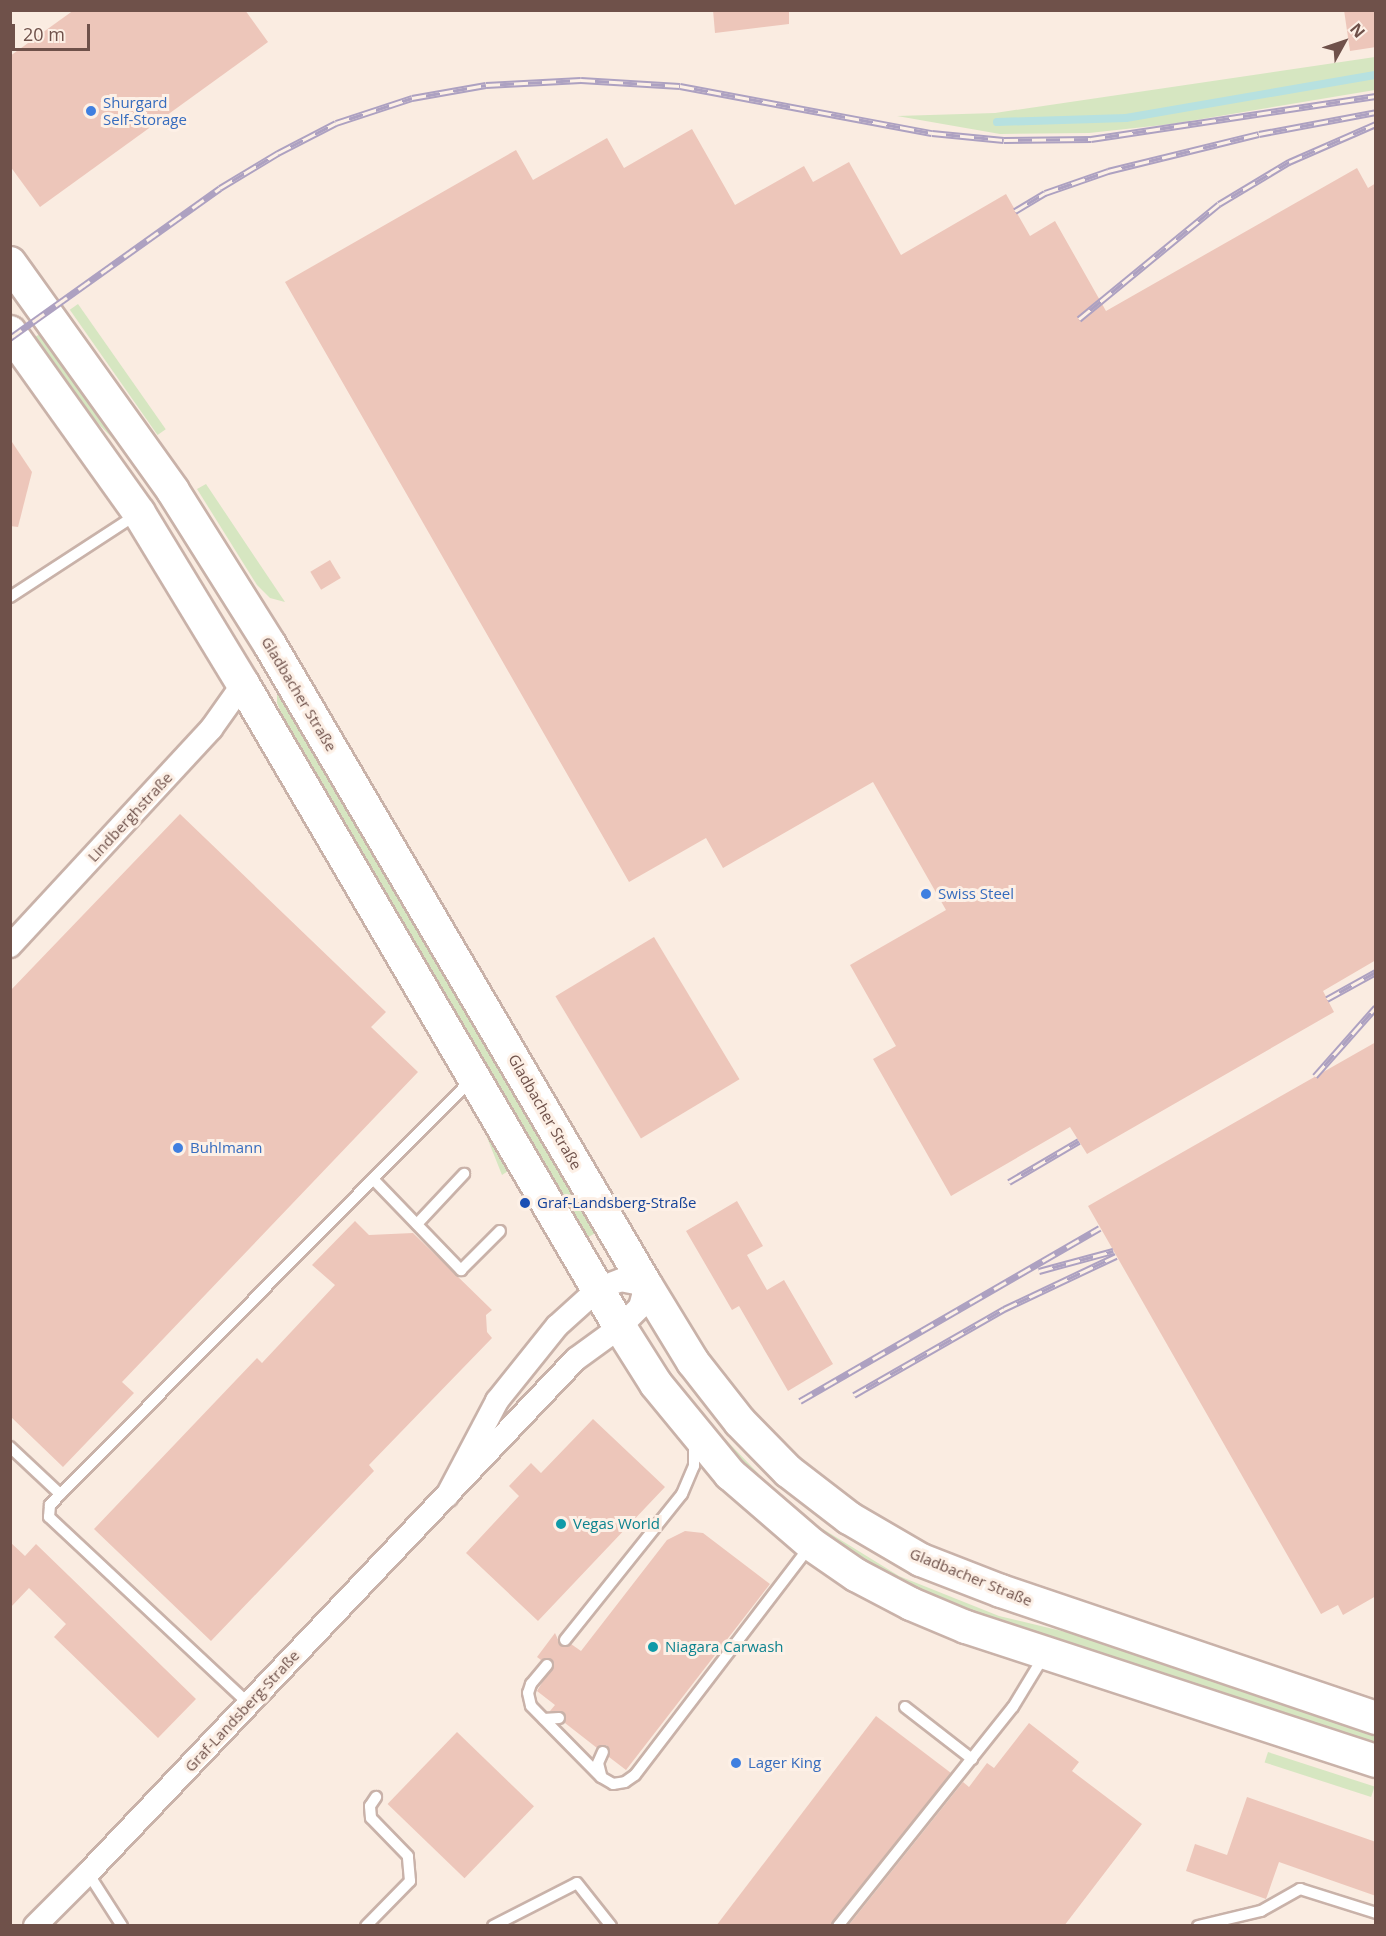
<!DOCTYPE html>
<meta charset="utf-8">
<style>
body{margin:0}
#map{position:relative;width:1386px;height:1936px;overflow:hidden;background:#faece1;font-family:"Open Sans",sans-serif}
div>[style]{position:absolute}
.green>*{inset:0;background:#d6e6c1;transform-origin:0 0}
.stream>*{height:8px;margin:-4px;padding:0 4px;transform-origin:4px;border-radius:4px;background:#b7e1e0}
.building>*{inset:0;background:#edc6ba;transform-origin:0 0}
.roads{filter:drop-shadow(2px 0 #c9b2a9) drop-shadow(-2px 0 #c9b2a9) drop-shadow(0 2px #c9b2a9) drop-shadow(0 -2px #c9b2a9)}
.lane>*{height:10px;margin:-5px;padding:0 5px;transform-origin:5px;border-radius:5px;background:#fff}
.street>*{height:22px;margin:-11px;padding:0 11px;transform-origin:11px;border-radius:11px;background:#fff}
.secondary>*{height:32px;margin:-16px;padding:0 16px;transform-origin:16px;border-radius:16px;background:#fff}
.rail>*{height:7px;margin-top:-3.5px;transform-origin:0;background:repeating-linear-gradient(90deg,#fdf0e6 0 14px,#ada1c1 0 28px);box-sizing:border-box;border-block:2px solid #ada1c1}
.dots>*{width:16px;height:16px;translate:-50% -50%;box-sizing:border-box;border:3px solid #fdf0e6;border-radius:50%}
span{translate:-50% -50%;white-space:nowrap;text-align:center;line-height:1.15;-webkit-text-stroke:6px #fdf0e6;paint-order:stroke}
.shop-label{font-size:15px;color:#366cbe}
.left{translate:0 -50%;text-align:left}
.street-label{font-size:15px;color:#6f514a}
.transit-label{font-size:15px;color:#164399}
.culture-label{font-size:15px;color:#0d838f}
.frame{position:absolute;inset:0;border:12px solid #6f514a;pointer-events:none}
.north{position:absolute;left:1314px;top:12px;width:60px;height:60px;-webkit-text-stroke:4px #fdf0e6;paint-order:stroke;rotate:50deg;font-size:16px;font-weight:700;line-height:24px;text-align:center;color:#6f514a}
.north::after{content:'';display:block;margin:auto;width:21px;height:27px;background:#6f514a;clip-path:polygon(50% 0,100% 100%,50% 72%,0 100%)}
.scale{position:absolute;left:12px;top:24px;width:78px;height:27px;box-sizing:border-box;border:3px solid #6f514a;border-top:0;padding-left:8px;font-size:18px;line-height:21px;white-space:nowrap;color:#6f514a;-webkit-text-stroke:4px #fdf0e6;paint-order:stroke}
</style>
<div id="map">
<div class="green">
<i style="clip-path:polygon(1375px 57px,1375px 90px,1172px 124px,1089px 133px,1000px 134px,897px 116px,995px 113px)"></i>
<i style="left:78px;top:304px;width:153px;height:10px;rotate:55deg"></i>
<i style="clip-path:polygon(46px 330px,143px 467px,232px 610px,134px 461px,74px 398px,32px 339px)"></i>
<i style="clip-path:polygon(206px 484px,285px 602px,270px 598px,257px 585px,197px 489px)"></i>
<i style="clip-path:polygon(277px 688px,599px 1231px,585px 1239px,285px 722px,277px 703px)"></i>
<i style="clip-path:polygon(485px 1124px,511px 1169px,502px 1175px,482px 1125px)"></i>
<i style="clip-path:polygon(677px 1382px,704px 1417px,777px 1493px,818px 1526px,899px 1576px,999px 1616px,1103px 1641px,1375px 1734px,1375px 1747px,947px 1604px,899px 1581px,814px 1530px,735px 1461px,673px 1384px)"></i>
<i style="left:1268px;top:1752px;width:112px;height:11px;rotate:18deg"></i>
</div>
<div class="stream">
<i style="left:997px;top:122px;width:129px;rotate:-1.8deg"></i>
<i style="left:1126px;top:118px;width:254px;rotate:-9.8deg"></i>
</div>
<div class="building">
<i style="clip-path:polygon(74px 10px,245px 10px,268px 42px,40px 207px,10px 166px,10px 56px)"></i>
<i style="clip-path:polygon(713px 10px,789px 10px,789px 24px,715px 33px)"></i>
<i style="clip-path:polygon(1344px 10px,1376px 10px,1376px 47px,1350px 51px)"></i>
<i style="clip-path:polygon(692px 129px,735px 205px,804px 166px,813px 182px,849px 162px,901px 255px,1006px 194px,1030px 236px,1055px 221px,1106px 311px,1357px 168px,1368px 188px,1376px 183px,1376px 960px,1323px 991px,1334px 1012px,1087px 1154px,1070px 1127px,951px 1196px,873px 1059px,896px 1046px,850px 965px,946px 910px,873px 782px,723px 868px,706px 838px,629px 882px,285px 282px,516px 150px,533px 180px,607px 138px,624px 168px)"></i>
<i style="clip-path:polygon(10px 439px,32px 472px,18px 527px,10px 526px)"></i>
<i style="left:330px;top:560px;width:21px;height:23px;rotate:59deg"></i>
<i style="clip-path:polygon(180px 814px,386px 1012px,371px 1027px,418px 1072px,122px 1382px,134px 1393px,63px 1467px,10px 1416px,10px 991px)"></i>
<i style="left:654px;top:937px;width:166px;height:115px;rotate:59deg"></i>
<i style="clip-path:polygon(1376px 1042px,1376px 1596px,1343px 1615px,1338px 1605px,1321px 1614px,1088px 1206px)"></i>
<i style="clip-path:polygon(737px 1201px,763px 1246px,747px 1255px,767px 1290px,784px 1280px,833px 1364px,788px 1391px,739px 1306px,732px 1310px,686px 1231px)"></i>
<i style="clip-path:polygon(355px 1221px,369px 1235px,413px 1233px,492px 1310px,486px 1315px,487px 1332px,492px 1338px,369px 1465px,374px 1471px,211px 1641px,94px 1529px,257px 1358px,262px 1363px,335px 1285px,312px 1265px)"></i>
<i style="clip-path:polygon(593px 1419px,665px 1487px,538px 1621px,466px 1553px,519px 1496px,509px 1486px,531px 1463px,541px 1473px)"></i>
<i style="clip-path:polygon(685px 1531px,703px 1533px,770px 1584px,626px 1770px,609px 1757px,607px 1745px,597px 1748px,565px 1723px,563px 1712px,550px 1711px,555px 1705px,537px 1691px,554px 1663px,549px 1658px,541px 1660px,537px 1657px,555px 1633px,561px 1646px,571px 1644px,581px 1651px,667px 1540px)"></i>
<i style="clip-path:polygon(10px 1542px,25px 1556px,36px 1544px,196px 1699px,158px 1738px,54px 1637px,66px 1624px,29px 1588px,10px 1608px)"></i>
<i style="clip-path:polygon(876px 1716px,951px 1773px,831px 1926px,716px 1926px)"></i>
<i style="clip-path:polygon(1029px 1723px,1079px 1762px,1072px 1771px,1142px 1824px,1064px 1926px,848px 1926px,963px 1782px,969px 1787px,987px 1763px,994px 1768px)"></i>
<i style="left:457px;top:1732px;width:107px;height:100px;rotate:44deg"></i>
<i style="clip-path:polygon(1247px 1797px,1376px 1842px,1376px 1896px,1279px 1862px,1266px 1899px,1186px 1871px,1195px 1844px,1227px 1855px)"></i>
</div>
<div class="roads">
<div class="lane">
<i style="left:10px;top:597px;width:150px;rotate:-33.1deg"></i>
<i style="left:373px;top:1179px;width:127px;rotate:46deg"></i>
<i style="left:461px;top:1270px;width:55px;rotate:-45deg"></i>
<i style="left:417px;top:1224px;width:69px;rotate:-46.8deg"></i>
<i style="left:10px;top:1447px;width:69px;rotate:43.2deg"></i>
<i style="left:565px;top:1640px;width:187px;rotate:-51.3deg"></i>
<i style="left:682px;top:1494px;width:30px;rotate:-67deg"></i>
<i style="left:694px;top:1466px;width:24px;rotate:-90deg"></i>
<i style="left:547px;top:1665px;width:25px;rotate:130deg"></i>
<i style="left:531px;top:1684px;width:9px;rotate:108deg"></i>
<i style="left:528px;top:1693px;width:13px;rotate:77deg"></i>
<i style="left:531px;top:1706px;width:100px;rotate:45.4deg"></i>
<i style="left:601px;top:1777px;width:14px;rotate:30deg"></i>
<i style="left:613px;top:1784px;width:12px;rotate:-9deg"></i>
<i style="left:625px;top:1782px;width:12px;rotate:-35deg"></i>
<i style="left:635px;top:1775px;width:288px;rotate:-52.6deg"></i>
<i style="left:249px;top:1704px;width:274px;rotate:-136.9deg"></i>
<i style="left:49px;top:1517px;width:12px;rotate:-85deg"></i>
<i style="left:50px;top:1505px;width:600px;rotate:-45.27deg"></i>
<i style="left:905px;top:1707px;width:85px;rotate:37.8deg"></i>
<i style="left:544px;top:1719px;width:15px;rotate:-4deg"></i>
<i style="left:601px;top:1775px;width:12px;rotate:-104deg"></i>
<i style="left:598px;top:1763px;width:12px;rotate:-66deg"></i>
<i style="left:88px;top:1873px;width:63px;rotate:57.3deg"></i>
<i style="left:366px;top:1926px;width:63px;rotate:-45.6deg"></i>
<i style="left:410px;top:1881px;width:25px;rotate:-95deg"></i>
<i style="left:408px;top:1856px;width:53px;rotate:-134.2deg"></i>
<i style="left:371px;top:1818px;width:12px;rotate:-95deg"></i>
<i style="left:370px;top:1806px;width:11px;rotate:-56deg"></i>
<i style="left:493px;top:1926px;width:94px;rotate:-27.1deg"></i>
<i style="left:577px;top:1883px;width:55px;rotate:51.7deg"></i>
<i style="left:838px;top:1926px;width:280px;rotate:-51.4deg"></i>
<i style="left:1013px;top:1707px;width:60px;rotate:-58.7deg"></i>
<i style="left:1198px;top:1926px;width:65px;rotate:-13.4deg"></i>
<i style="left:1261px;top:1911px;width:45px;rotate:-29.4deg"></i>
<i style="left:1300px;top:1889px;width:80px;rotate:17.5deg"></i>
</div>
<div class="street">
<i style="left:10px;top:946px;width:296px;rotate:-47.2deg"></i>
<i style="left:211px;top:729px;width:55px;rotate:-54.6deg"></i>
<i style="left:35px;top:1926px;width:75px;rotate:-45deg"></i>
<i style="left:88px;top:1873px;width:709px;rotate:-46.49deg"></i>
<i style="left:576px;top:1359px;width:54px;rotate:-36deg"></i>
<i style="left:620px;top:1327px;width:28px;rotate:-45deg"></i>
<i style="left:640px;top:1307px;width:23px;rotate:-75deg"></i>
<i style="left:646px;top:1285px;width:25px;rotate:-169deg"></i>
<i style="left:621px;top:1280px;width:25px;rotate:159deg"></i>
<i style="left:598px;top:1289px;width:55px;rotate:137.9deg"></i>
<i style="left:557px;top:1326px;width:96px;rotate:128.7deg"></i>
<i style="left:497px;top:1401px;width:107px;rotate:117.8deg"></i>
</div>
<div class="secondary">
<i style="left:10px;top:263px;width:280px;rotate:54.4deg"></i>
<i style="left:173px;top:491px;width:182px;rotate:57.8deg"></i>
<i style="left:270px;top:645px;width:742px;rotate:59.57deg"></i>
<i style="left:646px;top:1285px;width:90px;rotate:58.6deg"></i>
<i style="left:693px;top:1362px;width:76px;rotate:51.9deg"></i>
<i style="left:740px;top:1422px;width:69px;rotate:45.6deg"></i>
<i style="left:788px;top:1471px;width:77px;rotate:37.6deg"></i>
<i style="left:849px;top:1518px;width:83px;rotate:30.3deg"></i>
<i style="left:921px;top:1560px;width:86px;rotate:21.2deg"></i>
<i style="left:1001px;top:1591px;width:396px;rotate:18.7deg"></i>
<i style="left:10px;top:332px;width:222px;rotate:54.5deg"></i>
<i style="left:139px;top:513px;width:200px;rotate:58.7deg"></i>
<i style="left:243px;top:684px;width:745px;rotate:59.62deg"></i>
<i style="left:620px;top:1327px;width:67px;rotate:57.7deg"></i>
<i style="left:656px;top:1384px;width:117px;rotate:50.6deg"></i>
<i style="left:730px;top:1474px;width:107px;rotate:40.8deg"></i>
<i style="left:811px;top:1544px;width:55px;rotate:34.6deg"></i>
<i style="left:856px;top:1575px;width:62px;rotate:27.8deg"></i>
<i style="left:911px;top:1604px;width:60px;rotate:22.7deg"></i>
<i style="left:966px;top:1627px;width:431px;rotate:18.1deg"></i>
</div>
</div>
<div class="rail">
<i style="left:1015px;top:211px;width:35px;rotate:-31deg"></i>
<i style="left:1045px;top:193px;width:67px;rotate:-19.2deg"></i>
<i style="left:1108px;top:171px;width:155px;rotate:-13.8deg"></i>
<i style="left:1259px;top:134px;width:119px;rotate:-10.6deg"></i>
<i style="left:1079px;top:319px;width:181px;rotate:-39.4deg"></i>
<i style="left:1219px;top:204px;width:82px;rotate:-31deg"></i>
<i style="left:1289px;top:162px;width:95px;rotate:-23.6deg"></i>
<i style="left:10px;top:338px;width:258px;rotate:-35.5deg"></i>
<i style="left:220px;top:188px;width:68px;rotate:-31.1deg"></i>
<i style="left:278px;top:153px;width:65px;rotate:-27.3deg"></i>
<i style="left:336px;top:123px;width:80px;rotate:-18.2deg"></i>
<i style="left:412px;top:98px;width:75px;rotate:-10deg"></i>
<i style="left:486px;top:85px;width:95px;rotate:-3deg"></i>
<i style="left:581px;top:80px;width:99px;rotate:3.5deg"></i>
<i style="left:680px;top:86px;width:256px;rotate:10.6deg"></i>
<i style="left:932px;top:133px;width:72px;rotate:5.6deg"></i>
<i style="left:1004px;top:140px;width:87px;rotate:-0.7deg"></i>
<i style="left:1091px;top:139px;width:288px;rotate:-8.6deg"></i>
<i style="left:1327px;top:999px;width:56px;rotate:-28.9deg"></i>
<i style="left:1315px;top:1076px;width:92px;rotate:-48.5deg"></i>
<i style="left:1009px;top:1182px;width:81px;rotate:-30.4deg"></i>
<i style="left:1039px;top:1271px;width:77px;rotate:-15.1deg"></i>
<i style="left:854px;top:1395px;width:173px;rotate:-29.8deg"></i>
<i style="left:1004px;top:1309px;width:124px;rotate:-25.3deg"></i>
<i style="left:800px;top:1401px;width:346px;rotate:-30deg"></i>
</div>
<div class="dots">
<i style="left:91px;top:111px;background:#3f7fe0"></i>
<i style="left:926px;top:894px;background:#3f7fe0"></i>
<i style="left:178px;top:1148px;background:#3f7fe0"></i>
<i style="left:525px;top:1203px;background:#1a4fb4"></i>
<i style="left:561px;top:1524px;background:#0f9aa8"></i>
<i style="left:653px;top:1647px;background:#0f9aa8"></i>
<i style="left:736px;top:1763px;background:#3f7fe0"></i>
</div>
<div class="shop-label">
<span class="left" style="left:103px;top:111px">Shurgard<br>Self-Storage</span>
<span class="left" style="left:938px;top:894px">Swiss Steel</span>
<span class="left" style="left:190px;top:1148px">Buhlmann</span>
<span class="left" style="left:748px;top:1763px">Lager King</span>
</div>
<div class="street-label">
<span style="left:299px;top:694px;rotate:59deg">Gladbacher Straße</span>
<span style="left:130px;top:817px;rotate:-47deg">Lindberghstraße</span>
<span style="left:545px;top:1112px;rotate:60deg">Gladbacher Straße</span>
<span style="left:971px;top:1577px;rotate:22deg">Gladbacher Straße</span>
<span style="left:242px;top:1711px;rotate:-47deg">Graf-Landsberg-Straße</span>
</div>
<div class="transit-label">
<span class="left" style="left:537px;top:1203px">Graf-Landsberg-Straße</span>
</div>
<div class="culture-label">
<span class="left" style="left:573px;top:1524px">Vegas World</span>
<span class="left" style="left:665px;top:1647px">Niagara Carwash</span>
</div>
<div class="frame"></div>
<div class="north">N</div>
<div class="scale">20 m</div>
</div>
